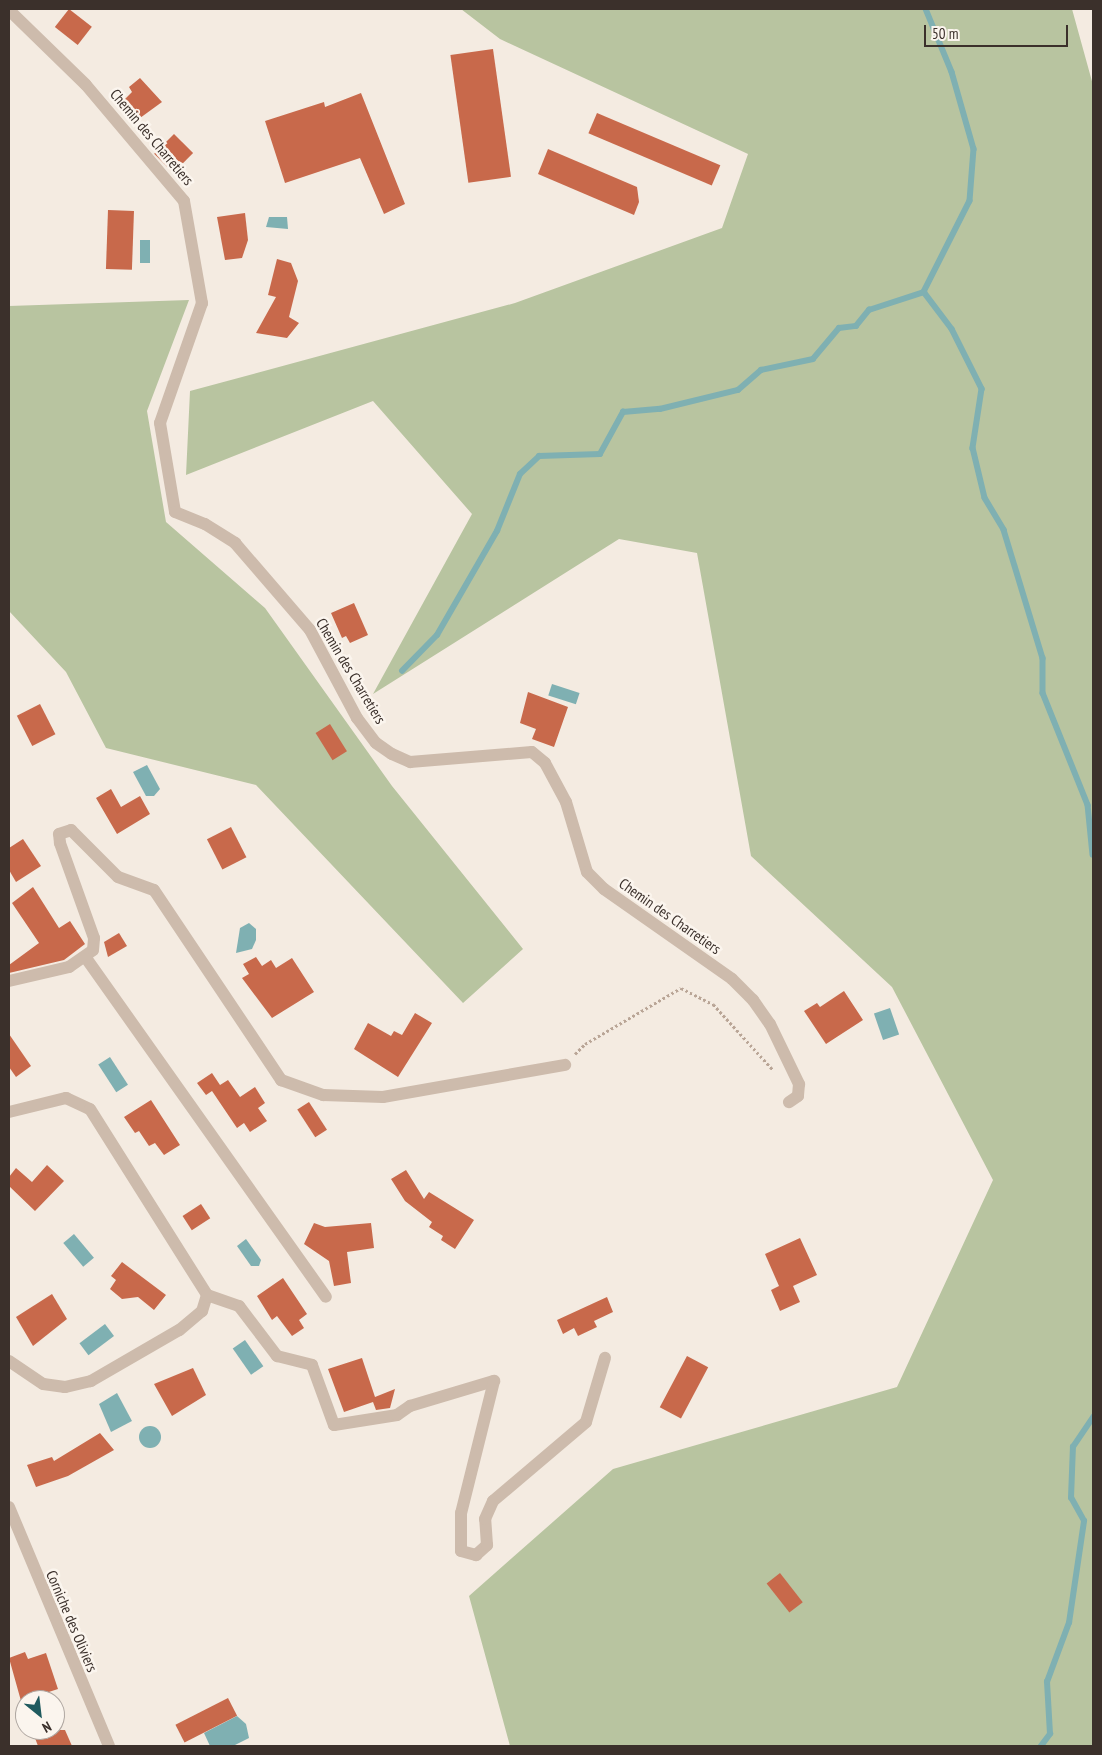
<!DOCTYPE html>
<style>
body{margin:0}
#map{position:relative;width:1102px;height:1755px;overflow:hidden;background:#f4ebe1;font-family:"PT Sans Narrow",sans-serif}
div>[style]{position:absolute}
.green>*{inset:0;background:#b8c4a0}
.water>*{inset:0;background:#7fb0b2;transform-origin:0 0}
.round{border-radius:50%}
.stream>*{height:5.5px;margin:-2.75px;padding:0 2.75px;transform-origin:2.75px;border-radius:2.75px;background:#7fb0b2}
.building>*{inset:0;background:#c8694b;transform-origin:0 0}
.path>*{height:3px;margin-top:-1.5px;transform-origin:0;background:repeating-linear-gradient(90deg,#b9a596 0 2.5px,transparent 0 5px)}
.minor>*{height:12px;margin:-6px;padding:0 6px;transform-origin:6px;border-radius:6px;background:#cdbbac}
span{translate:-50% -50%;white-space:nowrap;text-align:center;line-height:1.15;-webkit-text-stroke:5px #fbf5ee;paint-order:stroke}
.street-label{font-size:15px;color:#3b302b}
.frame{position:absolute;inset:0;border:10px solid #3b302b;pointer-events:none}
.north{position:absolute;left:15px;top:1690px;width:50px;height:50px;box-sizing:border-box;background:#fbf5ee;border:1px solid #aea6a0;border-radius:50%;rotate:151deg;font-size:14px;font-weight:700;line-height:20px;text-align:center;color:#3b302b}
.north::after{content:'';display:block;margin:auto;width:18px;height:22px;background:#1f5a5e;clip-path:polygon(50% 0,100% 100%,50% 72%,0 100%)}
.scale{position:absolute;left:924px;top:25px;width:144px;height:22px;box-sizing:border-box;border:2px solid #3b302b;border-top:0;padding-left:6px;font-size:15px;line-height:18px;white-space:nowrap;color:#3b302b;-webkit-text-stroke:4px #fbf5ee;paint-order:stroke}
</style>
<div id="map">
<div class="green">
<i style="clip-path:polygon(461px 9px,1072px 9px,1093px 85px,1093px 1746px,510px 1746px,469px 1596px,613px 1469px,897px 1387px,993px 1180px,892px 987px,751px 856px,697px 553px,619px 539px,373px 694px,472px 514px,373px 401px,186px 475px,190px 391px,515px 303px,722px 228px,748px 154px,500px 39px)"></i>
<i style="clip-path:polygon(189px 300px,147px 411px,166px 522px,265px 608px,392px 786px,523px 949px,463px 1003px,256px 785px,106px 748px,66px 672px,9px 611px,9px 306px)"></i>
</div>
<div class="water">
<i style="clip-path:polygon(269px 217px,287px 217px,288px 229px,266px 227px)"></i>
<i style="left:140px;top:240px;width:10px;height:23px"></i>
<i style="left:552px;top:684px;width:29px;height:12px;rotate:18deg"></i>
<i style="clip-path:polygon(147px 765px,160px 789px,154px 796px,146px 796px,133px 772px)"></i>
<i style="clip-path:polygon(249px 923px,256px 929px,256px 940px,252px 949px,236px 953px,240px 928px)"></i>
<i style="left:890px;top:1008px;width:28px;height:17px;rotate:71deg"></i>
<i style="left:110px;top:1057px;width:33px;height:14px;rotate:57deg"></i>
<i style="left:74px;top:1234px;width:31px;height:14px;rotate:50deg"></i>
<i style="clip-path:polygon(246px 1239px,261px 1260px,259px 1266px,251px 1266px,237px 1246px)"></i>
<i style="left:105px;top:1324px;width:15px;height:32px;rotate:53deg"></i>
<i style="left:245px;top:1340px;width:32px;height:15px;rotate:55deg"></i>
<i style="clip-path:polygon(117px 1393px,132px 1421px,111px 1432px,99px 1404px)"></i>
<i class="round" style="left:139px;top:1426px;width:22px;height:22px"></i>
<i style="clip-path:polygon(237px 1716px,246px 1724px,249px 1738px,233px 1746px,210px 1746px,204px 1733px)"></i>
</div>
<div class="stream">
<i style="left:926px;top:9px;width:68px;rotate:67.6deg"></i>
<i style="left:952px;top:72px;width:80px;rotate:74.1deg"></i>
<i style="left:974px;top:149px;width:52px;rotate:94.4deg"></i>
<i style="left:970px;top:201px;width:102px;rotate:116.8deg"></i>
<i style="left:924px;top:292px;width:46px;rotate:52.9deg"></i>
<i style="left:952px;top:329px;width:67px;rotate:63.4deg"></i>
<i style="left:982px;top:389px;width:60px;rotate:98.7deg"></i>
<i style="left:973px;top:448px;width:51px;rotate:76.5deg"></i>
<i style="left:985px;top:498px;width:37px;rotate:59deg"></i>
<i style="left:1004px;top:530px;width:134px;rotate:73.1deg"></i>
<i style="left:1043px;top:658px;width:35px;rotate:90deg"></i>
<i style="left:1043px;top:693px;width:121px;rotate:68.1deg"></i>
<i style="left:1088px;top:805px;width:50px;rotate:84.3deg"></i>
<i style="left:402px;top:671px;width:50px;rotate:-45.8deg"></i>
<i style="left:437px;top:635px;width:120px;rotate:-60deg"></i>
<i style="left:497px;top:531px;width:61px;rotate:-68deg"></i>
<i style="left:520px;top:474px;width:26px;rotate:-43deg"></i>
<i style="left:539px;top:456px;width:61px;rotate:-1.9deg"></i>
<i style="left:600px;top:454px;width:48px;rotate:-61.3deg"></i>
<i style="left:623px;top:412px;width:37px;rotate:-5deg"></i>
<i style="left:660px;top:409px;width:80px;rotate:-13.7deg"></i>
<i style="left:738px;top:390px;width:30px;rotate:-41deg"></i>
<i style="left:761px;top:370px;width:53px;rotate:-11.9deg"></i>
<i style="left:813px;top:359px;width:40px;rotate:-50deg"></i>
<i style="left:839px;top:328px;width:17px;rotate:-7deg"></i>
<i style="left:856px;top:326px;width:21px;rotate:-51deg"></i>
<i style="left:869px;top:310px;width:58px;rotate:-18.1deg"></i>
<i style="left:1041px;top:1746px;width:15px;rotate:-53deg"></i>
<i style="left:1050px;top:1734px;width:52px;rotate:-93.3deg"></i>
<i style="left:1047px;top:1682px;width:63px;rotate:-69.6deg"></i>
<i style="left:1069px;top:1623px;width:103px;rotate:-81.6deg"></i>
<i style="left:1084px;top:1521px;width:26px;rotate:-119deg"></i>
<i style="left:1071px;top:1498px;width:51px;rotate:-87.8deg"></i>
<i style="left:1073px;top:1447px;width:36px;rotate:-56deg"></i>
</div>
<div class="building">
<i style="left:69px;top:9px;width:29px;height:23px;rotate:38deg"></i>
<i style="left:493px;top:49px;width:129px;height:43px;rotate:82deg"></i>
<i style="clip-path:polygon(140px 78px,162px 102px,140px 118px,125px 99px,132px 92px,129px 87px)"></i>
<i style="clip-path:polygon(361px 93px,405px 204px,384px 214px,360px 158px,285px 183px,265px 121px,324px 102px,325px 107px)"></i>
<i style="left:597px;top:113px;width:134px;height:22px;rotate:23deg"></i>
<i style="left:174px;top:134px;width:27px;height:28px;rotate:45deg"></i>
<i style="clip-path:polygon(548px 149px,637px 187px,639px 202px,634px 215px,538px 174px)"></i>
<i style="left:108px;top:210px;width:26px;height:59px;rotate:2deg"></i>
<i style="clip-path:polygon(245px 213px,248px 240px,242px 258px,225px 260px,217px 217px)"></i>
<i style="clip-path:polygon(277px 259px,291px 263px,298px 281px,289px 317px,299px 323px,287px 338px,256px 333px,276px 297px,268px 295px)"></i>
<i style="clip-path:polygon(354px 603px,368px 635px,350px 643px,346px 636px,342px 638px,331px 613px)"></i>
<i style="clip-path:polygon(528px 692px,568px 707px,554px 747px,532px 739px,536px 729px,520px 723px)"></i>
<i style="left:40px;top:704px;width:34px;height:26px;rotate:63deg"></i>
<i style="left:330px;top:724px;width:32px;height:17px;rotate:58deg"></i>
<i style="clip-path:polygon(111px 789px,121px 807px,140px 796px,150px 814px,117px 834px,96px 798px)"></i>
<i style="left:231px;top:827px;width:34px;height:27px;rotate:63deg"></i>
<i style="clip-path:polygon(23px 839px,41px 866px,16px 882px,9px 870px,9px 848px)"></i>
<i style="clip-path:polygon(33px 887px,59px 928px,70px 921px,85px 944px,64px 960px,9px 973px,9px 965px,39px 943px,12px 903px)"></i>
<i style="clip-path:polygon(119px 933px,127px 946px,108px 957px,104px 942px)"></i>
<i style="clip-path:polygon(256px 957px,262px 966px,271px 960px,276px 968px,292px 958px,314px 992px,272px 1018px,242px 978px,249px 974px,243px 964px)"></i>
<i style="clip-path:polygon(844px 991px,863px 1020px,826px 1044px,804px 1011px,817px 1003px,820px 1007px)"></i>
<i style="clip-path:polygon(415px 1013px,432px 1023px,398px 1077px,354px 1049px,368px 1023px,391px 1036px,394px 1031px,402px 1035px)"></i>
<i style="clip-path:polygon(9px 1034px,31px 1066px,16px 1077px,9px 1067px)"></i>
<i style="clip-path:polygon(212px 1073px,220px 1085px,228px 1080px,240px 1097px,255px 1087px,265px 1103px,258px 1108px,267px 1121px,250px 1132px,244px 1123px,237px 1128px,212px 1091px,206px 1095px,197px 1083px)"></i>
<i style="clip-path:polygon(151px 1100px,180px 1145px,164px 1155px,155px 1143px,149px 1146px,139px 1131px,135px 1133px,124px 1117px)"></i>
<i style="left:309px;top:1102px;width:33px;height:14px;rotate:57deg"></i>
<i style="clip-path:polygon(47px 1165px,64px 1181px,35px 1211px,9px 1186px,9px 1177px,16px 1168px,32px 1182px)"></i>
<i style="clip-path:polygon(406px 1170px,424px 1199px,429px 1192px,474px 1220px,455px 1249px,441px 1240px,443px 1236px,429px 1227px,432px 1222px,405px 1201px,391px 1179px)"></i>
<i style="left:201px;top:1204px;width:17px;height:22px;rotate:57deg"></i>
<i style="clip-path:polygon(314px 1223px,325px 1227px,371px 1223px,374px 1248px,347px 1252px,351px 1283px,334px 1286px,329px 1261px,304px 1244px)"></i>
<i style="clip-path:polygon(800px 1238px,817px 1275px,793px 1286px,800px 1302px,780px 1311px,771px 1290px,779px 1286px,765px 1254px)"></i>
<i style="clip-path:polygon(122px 1262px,166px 1295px,154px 1310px,138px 1297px,122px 1299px,110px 1289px,116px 1280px,111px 1276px)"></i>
<i style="clip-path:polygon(283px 1278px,307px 1314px,299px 1320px,304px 1328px,292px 1336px,277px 1316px,272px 1320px,257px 1296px)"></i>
<i style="clip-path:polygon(52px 1294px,67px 1319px,33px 1346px,16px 1317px)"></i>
<i style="clip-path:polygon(607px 1297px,613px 1312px,594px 1321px,597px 1327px,578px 1336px,574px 1328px,563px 1334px,557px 1320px)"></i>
<i style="left:687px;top:1356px;width:24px;height:58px;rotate:28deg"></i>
<i style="clip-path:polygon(362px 1358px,375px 1397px,395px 1389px,390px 1408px,376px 1410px,373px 1402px,344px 1412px,328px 1369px)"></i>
<i style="clip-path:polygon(193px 1368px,206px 1395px,172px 1416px,154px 1384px)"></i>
<i style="clip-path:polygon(100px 1433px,114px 1450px,68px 1476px,36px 1487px,27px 1465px,52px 1457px,54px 1461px)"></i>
<i style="left:780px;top:1573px;width:37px;height:17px;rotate:52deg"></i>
<i style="clip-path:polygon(25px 1652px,28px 1659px,46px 1653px,58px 1689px,21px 1701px,9px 1658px)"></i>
<i style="left:228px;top:1698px;width:20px;height:59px;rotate:63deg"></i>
<i style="clip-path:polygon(32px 1730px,65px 1730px,72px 1746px,38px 1746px)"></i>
</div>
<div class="path">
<i style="left:575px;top:1054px;width:14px;rotate:-45deg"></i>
<i style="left:585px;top:1044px;width:111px;rotate:-30.3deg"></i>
<i style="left:681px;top:988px;width:36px;rotate:27deg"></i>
<i style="left:713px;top:1004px;width:89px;rotate:47.7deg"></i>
</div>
<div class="minor">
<i style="left:9px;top:10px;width:107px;rotate:44.2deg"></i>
<i style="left:86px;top:85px;width:152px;rotate:49.8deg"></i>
<i style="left:184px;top:201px;width:104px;rotate:80deg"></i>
<i style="left:202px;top:303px;width:127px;rotate:109.3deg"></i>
<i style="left:160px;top:423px;width:90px;rotate:80.4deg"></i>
<i style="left:175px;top:512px;width:32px;rotate:22deg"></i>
<i style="left:205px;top:524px;width:36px;rotate:32deg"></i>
<i style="left:235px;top:543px;width:115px;rotate:49.2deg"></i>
<i style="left:310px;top:630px;width:100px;rotate:61.9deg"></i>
<i style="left:357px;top:718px;width:31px;rotate:53deg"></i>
<i style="left:376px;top:743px;width:19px;rotate:35deg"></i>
<i style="left:392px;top:754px;width:20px;rotate:24deg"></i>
<i style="left:410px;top:762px;width:122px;rotate:-4.7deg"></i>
<i style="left:532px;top:752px;width:17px;rotate:40deg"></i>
<i style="left:545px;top:763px;width:44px;rotate:61.7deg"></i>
<i style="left:566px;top:802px;width:73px;rotate:73.3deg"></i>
<i style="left:587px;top:872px;width:24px;rotate:45deg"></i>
<i style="left:604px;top:889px;width:156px;rotate:35.1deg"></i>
<i style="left:732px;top:979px;width:30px;rotate:45deg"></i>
<i style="left:753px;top:1000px;width:29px;rotate:55deg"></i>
<i style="left:770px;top:1024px;width:67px;rotate:64.2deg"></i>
<i style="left:799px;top:1084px;width:12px;rotate:95deg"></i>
<i style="left:798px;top:1096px;width:11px;rotate:146deg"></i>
<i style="left:86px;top:958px;width:415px;rotate:54.7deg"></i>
<i style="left:9px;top:981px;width:62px;rotate:-13.1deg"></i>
<i style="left:69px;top:967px;width:29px;rotate:-35deg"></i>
<i style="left:93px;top:950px;width:12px;rotate:-85deg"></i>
<i style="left:94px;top:938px;width:101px;rotate:-109.7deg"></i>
<i style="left:60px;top:843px;width:9px;rotate:-96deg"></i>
<i style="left:59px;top:834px;width:13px;rotate:-18deg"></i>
<i style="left:71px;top:830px;width:66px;rotate:45deg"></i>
<i style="left:118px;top:877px;width:38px;rotate:20deg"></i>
<i style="left:154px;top:890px;width:229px;rotate:56.2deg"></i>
<i style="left:281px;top:1080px;width:45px;rotate:19.7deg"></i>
<i style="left:323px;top:1095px;width:60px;rotate:1.9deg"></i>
<i style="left:383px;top:1097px;width:185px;rotate:-10deg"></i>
<i style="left:9px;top:1112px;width:59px;rotate:-13.8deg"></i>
<i style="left:66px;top:1098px;width:26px;rotate:25deg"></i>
<i style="left:90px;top:1109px;width:220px;rotate:57.8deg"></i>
<i style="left:207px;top:1295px;width:17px;rotate:107deg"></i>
<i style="left:202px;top:1311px;width:30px;rotate:140deg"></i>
<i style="left:179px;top:1330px;width:102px;rotate:149.9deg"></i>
<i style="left:91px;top:1381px;width:27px;rotate:167deg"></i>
<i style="left:65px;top:1387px;width:22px;rotate:-172deg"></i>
<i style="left:43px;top:1384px;width:41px;rotate:-145.9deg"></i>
<i style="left:207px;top:1295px;width:34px;rotate:19deg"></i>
<i style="left:239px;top:1306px;width:63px;rotate:52.8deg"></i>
<i style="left:277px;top:1356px;width:36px;rotate:14deg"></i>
<i style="left:312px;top:1365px;width:64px;rotate:69.9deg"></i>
<i style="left:334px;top:1425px;width:64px;rotate:-9deg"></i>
<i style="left:397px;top:1415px;width:16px;rotate:-35deg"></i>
<i style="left:410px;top:1406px;width:88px;rotate:-16.6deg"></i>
<i style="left:494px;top:1381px;width:136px;rotate:104deg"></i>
<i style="left:461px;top:1513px;width:38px;rotate:90deg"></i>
<i style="left:461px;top:1551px;width:16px;rotate:15deg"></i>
<i style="left:476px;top:1555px;width:15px;rotate:-42deg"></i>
<i style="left:487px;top:1545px;width:26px;rotate:-94deg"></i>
<i style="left:485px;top:1519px;width:20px;rotate:-66deg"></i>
<i style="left:493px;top:1501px;width:122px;rotate:-40.3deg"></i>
<i style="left:586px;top:1422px;width:67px;rotate:-73.5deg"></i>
<i style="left:9px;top:1507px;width:259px;rotate:67.3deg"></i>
</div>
<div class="street-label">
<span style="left:152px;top:137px;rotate:50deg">Chemin des Charretiers</span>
<span style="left:351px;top:671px;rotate:59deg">Chemin des Charretiers</span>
<span style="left:670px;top:916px;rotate:35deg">Chemin des Charretiers</span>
<span style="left:72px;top:1621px;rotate:67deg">Corniche des Oliviers</span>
</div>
<div class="frame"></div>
<div class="north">N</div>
<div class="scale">50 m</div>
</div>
